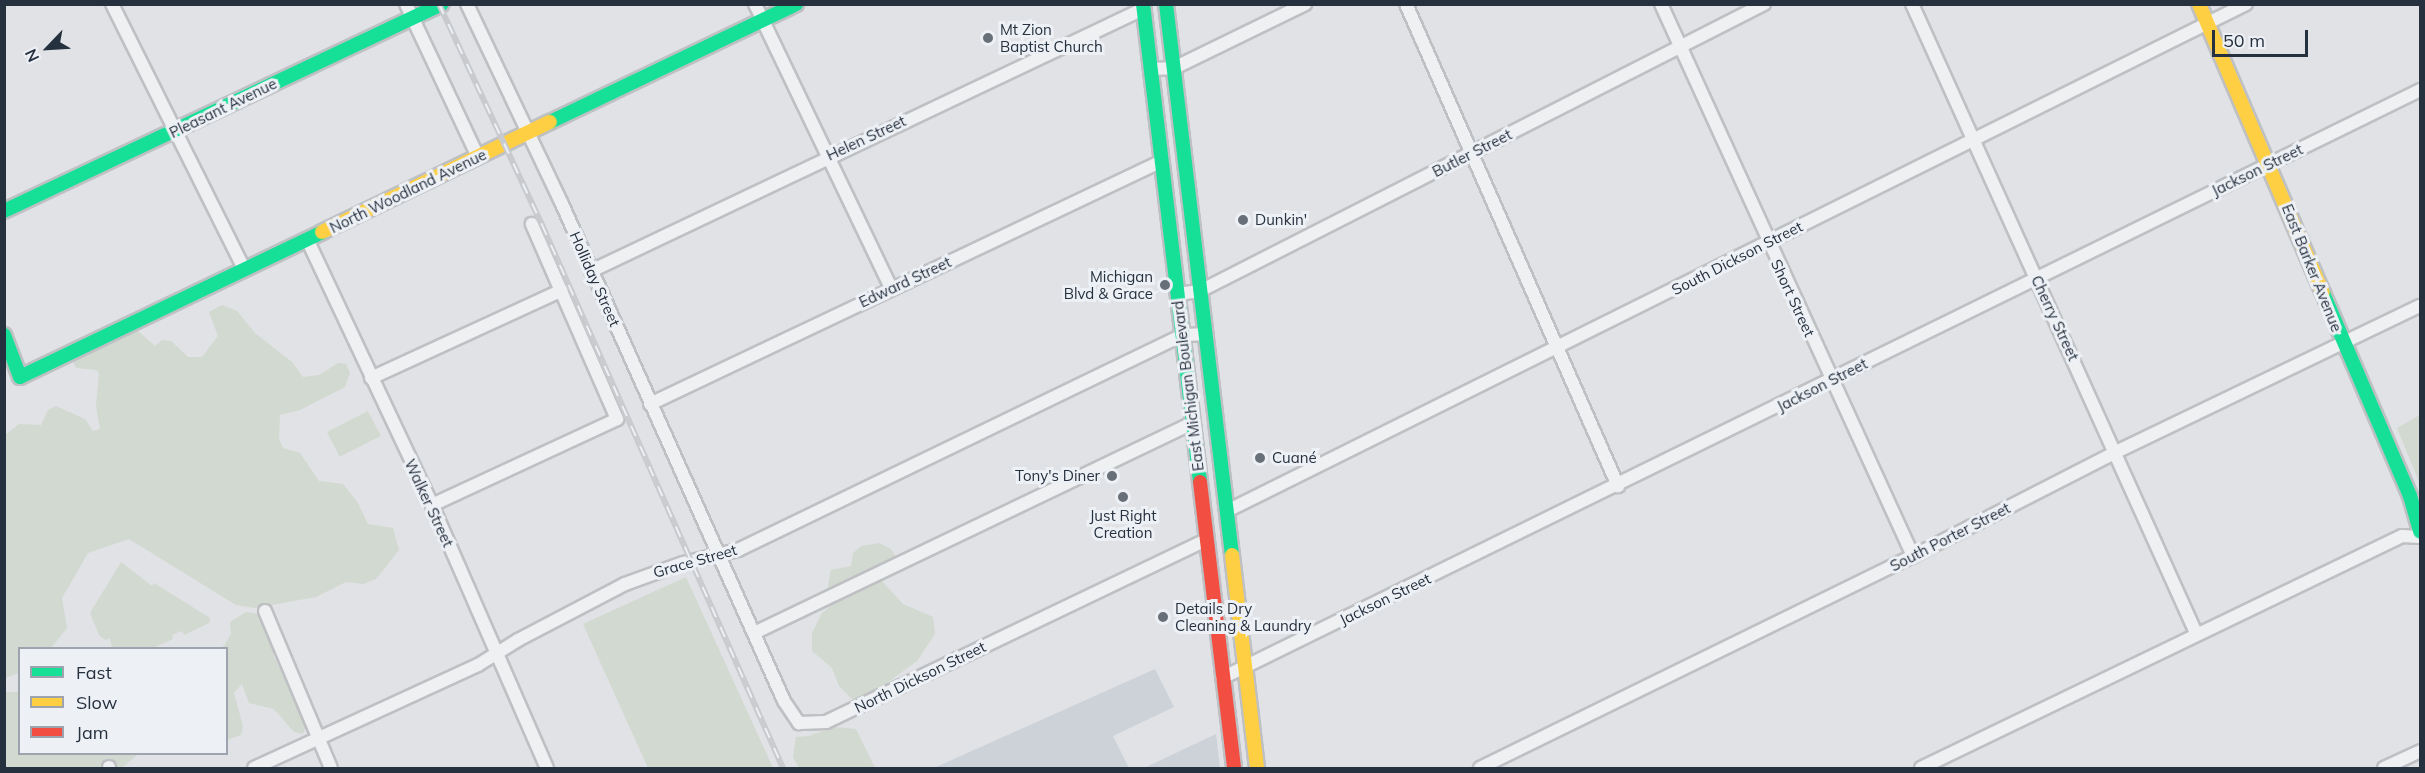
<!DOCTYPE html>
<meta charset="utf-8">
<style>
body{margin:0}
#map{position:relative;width:2425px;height:773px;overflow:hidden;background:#e0e2e5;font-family:Mulish,sans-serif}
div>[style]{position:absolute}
.built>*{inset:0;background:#cdd2d9}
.green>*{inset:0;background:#d1d9d0;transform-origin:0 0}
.roads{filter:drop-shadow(2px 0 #bec0c3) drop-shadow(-2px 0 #bec0c3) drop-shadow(0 2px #bec0c3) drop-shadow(0 -2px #bec0c3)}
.street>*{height:12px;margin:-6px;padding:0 6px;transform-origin:6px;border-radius:6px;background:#eff0f2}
.fast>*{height:14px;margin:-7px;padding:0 7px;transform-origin:7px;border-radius:7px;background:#16e098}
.slow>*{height:14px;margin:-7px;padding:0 7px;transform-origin:7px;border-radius:7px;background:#ffcf43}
.jam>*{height:14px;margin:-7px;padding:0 7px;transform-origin:7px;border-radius:7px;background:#f24e42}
.rail>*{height:6px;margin-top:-3px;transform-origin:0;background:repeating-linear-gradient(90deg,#edf1f6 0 11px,#c8cacd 0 22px);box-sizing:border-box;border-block:2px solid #c8cacd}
.dots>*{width:16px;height:16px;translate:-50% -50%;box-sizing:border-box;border:3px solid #edf1f6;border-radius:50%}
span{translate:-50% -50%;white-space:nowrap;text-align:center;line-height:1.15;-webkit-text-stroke:6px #edf1f6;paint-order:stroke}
.poi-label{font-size:15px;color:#26313f}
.left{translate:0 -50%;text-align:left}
.right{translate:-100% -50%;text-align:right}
.street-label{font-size:15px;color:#26313f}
.frame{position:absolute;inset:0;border:6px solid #26313f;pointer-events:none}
.legend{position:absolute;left:18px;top:647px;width:210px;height:108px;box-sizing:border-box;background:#edf1f6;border:2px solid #9da4ad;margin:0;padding:8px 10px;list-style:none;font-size:18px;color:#26313f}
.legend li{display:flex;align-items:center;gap:12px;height:30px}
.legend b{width:30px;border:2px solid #9da4ad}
.north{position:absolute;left:18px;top:18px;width:60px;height:60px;-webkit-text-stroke:4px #edf1f6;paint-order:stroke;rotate:245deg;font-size:16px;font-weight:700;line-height:24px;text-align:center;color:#26313f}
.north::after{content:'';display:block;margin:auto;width:21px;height:27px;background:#26313f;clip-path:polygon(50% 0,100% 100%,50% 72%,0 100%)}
.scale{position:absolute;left:2212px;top:30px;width:96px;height:27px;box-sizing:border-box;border:3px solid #26313f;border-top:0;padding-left:8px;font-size:18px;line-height:21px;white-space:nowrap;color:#26313f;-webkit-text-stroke:4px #edf1f6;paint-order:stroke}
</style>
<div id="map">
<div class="built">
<i style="clip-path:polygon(1155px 669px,1174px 707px,1113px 736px,1129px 768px,934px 768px)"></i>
<i style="clip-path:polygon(1216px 734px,1220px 768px,1144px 768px)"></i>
</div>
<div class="green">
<i style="clip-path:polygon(222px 305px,237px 311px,255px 333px,292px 362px,303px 377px,319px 375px,338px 363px,346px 364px,350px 373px,345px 387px,300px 410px,280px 415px,279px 439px,283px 448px,300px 453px,319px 481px,343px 484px,358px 503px,368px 524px,393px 528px,399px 550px,376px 579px,363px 584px,346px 582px,316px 597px,255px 608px,236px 605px,129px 539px,88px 553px,62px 598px,67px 628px,51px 648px,20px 648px,19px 673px,5px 678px,5px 435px,19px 424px,41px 425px,48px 410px,56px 406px,85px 419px,93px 431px,100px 429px,96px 406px,99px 374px,97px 370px,76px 368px,72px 360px,137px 330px,155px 346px,162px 340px,171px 341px,188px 357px,202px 357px,218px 336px,209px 312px)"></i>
<i style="left:368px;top:411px;width:28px;height:46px;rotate:63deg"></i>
<i style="clip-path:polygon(2420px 415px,2420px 484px,2397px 428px)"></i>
<i style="clip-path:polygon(879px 543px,891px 549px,896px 557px,878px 577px,903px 604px,933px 617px,935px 634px,917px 661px,869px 696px,852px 699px,839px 686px,832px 668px,812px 651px,812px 633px,822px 613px,834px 603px,828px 586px,831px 570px,851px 566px,853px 553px,861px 546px)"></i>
<i style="clip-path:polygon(121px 562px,152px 586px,154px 583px,210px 618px,209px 623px,184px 635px,182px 631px,172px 635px,173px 639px,153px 648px,112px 648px,110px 638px,105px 640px,99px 635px,90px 613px)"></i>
<i style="clip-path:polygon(686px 577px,773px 768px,648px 768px,583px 624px)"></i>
<i style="clip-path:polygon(246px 612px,272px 616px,274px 657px,307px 723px,303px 734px,294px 732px,274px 709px,249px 703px,242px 684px,234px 693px,243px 726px,241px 735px,227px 740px,226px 648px,217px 648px,224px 646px,231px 634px,230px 622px)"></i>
<i style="clip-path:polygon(4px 692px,19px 692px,20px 754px,138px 754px,122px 768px,5px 768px)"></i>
<i style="clip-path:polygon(834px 727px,856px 729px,875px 768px,799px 768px,793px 757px,796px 737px,809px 736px)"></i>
</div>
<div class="roads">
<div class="street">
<i style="left:112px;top:4px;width:296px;rotate:63.5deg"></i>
<i style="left:406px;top:4px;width:169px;rotate:64.8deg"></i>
<i style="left:467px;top:4px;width:221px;rotate:64.6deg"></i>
<i style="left:562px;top:204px;width:544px;rotate:65.93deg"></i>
<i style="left:784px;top:701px;width:27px;rotate:56deg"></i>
<i style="left:799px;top:723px;width:27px;rotate:-2deg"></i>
<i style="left:826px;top:722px;width:421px;rotate:-25.6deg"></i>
<i style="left:755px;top:4px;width:315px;rotate:64.4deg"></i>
<i style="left:1406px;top:4px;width:527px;rotate:66.26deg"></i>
<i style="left:1661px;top:4px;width:607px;rotate:65.46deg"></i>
<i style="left:1912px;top:4px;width:690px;rotate:65.7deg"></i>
<i style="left:1150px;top:69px;width:24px;rotate:-2deg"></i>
<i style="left:1174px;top:68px;width:146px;rotate:-26deg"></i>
<i style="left:307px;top:239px;width:294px;rotate:64.8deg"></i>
<i style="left:432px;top:505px;width:287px;rotate:66.4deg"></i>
<i style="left:591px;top:271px;width:611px;rotate:-25.39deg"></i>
<i style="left:1178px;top:294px;width:22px;rotate:-8deg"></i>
<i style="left:1200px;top:291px;width:633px;rotate:-26.97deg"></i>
<i style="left:371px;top:378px;width:210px;rotate:-24.7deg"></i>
<i style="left:650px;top:404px;width:567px;rotate:-25.39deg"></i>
<i style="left:432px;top:505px;width:204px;rotate:-24.9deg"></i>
<i style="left:617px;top:419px;width:213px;rotate:-113.6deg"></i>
<i style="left:1227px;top:511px;width:1138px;rotate:-26.45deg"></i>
<i style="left:265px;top:611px;width:170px;rotate:67.2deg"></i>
<i style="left:754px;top:633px;width:487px;rotate:-25.6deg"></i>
<i style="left:1222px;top:678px;width:1335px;rotate:-26.14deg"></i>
<i style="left:109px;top:767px;width:1px;rotate:90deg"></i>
<i style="left:254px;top:768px;width:247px;rotate:-24.7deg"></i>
<i style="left:478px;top:665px;width:47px;rotate:-32deg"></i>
<i style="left:518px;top:640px;width:121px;rotate:-27.6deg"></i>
<i style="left:625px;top:584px;width:62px;rotate:-19.9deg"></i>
<i style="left:683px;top:563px;width:57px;rotate:-13.3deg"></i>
<i style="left:738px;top:550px;width:493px;rotate:-25.8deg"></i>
<i style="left:1182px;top:335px;width:23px;rotate:-2deg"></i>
<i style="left:1480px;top:768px;width:482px;rotate:-26.1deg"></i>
<i style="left:1913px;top:556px;width:228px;rotate:-27.1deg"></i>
<i style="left:2116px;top:452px;width:337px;rotate:-25.7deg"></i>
<i style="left:1921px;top:768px;width:534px;rotate:-25.75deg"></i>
<i style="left:2402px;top:536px;width:18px;rotate:3deg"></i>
<i style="left:2384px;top:768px;width:40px;rotate:-25deg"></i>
</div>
<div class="fast">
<i style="left:1143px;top:4px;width:481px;rotate:83.2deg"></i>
<i style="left:1166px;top:4px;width:555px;rotate:83.17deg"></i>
<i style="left:550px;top:122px;width:273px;rotate:-25.6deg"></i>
<i style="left:4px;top:211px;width:484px;rotate:-25.3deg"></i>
<i style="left:2323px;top:293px;width:221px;rotate:66.8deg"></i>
<i style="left:2410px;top:496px;width:37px;rotate:74deg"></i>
<i style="left:4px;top:335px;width:45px;rotate:69.1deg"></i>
<i style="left:20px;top:377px;width:335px;rotate:-25.6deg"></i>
</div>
<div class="slow">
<i style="left:2199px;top:4px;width:314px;rotate:66.8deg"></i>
<i style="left:322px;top:232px;width:253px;rotate:-25.8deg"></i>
<i style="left:1232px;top:555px;width:214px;rotate:83.3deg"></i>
</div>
<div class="jam">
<i style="left:1200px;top:482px;width:288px;rotate:83.2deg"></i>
</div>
</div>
<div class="rail">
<i style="left:439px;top:4px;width:244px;rotate:65deg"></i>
<i style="left:542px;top:225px;width:594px;rotate:66.07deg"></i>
</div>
<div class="dots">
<i style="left:988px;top:38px;background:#676f79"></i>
<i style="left:1243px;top:220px;background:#676f79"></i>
<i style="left:1165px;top:285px;background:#676f79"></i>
<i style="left:1260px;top:458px;background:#676f79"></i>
<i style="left:1112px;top:476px;background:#676f79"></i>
<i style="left:1123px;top:497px;background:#676f79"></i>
<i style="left:1163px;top:617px;background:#676f79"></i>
</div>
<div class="poi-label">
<span class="left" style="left:1000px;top:38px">Mt Zion<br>Baptist Church</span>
<span class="left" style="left:1255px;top:220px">Dunkin'</span>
<span class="right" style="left:1153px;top:285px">Michigan<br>Blvd &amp; Grace</span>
<span class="left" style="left:1272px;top:458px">Cuané</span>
<span class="right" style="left:1100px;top:476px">Tony's Diner</span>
<span style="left:1123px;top:524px">Just Right<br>Creation</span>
<span class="left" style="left:1175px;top:617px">Details Dry<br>Cleaning &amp; Laundry</span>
</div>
<div class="street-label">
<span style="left:223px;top:108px;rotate:-26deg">Pleasant Avenue</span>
<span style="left:866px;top:138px;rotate:-25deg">Helen Street</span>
<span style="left:1472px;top:153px;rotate:-27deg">Butler Street</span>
<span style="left:2257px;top:170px;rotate:-26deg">Jackson Street</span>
<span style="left:408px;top:191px;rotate:-26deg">North Woodland Avenue</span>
<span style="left:1737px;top:258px;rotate:-27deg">South Dickson Street</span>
<span style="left:2312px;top:268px;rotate:68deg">East Barker Avenue</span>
<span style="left:595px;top:279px;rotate:66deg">Holliday Street</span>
<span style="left:905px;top:282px;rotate:-25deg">Edward Street</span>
<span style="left:1793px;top:298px;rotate:65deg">Short Street</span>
<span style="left:2055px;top:318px;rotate:65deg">Cherry Street</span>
<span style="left:1822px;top:385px;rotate:-27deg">Jackson Street</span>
<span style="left:1188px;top:386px;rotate:-97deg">East Michigan Boulevard</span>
<span style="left:429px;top:503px;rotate:65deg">Walker Street</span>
<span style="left:1950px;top:537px;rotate:-27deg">South Porter Street</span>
<span style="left:695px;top:561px;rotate:-16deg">Grace Street</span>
<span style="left:1385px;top:599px;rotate:-26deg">Jackson Street</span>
<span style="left:920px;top:677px;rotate:-26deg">North Dickson Street</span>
</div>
<div class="frame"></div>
<ul class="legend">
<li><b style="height:8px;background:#16e098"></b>Fast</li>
<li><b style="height:8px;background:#ffcf43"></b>Slow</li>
<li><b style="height:8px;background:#f24e42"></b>Jam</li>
</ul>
<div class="north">N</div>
<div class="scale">50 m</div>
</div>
